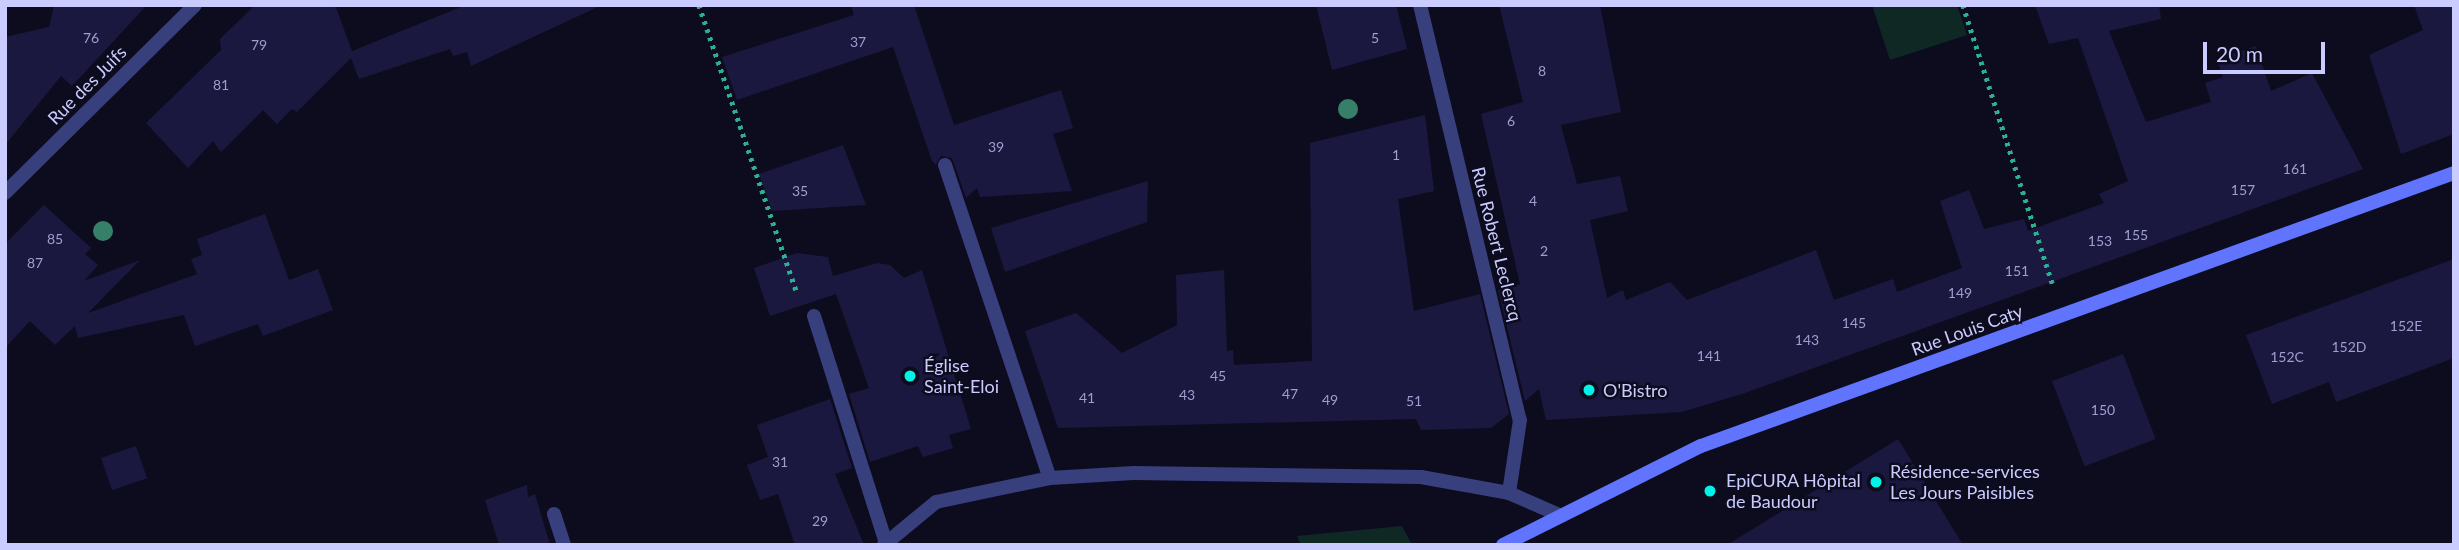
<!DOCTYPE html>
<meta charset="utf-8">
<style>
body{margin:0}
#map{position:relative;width:2459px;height:550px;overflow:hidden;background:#0d0c1e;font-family:Lato,sans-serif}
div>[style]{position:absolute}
.green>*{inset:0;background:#0f2824}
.building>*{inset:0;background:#1a183f;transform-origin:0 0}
.path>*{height:4.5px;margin-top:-2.25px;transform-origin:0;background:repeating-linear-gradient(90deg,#2daf94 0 3.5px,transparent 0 8.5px)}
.lane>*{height:14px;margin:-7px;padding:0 7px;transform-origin:7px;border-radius:7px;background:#373f7d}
.street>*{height:14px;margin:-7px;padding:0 7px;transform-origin:7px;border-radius:7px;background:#373f7d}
.secondary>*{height:14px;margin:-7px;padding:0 7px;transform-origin:7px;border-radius:7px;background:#6174fe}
.trees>*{width:20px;height:20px;margin:-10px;border-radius:50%;background:#36806a}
.dots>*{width:19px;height:19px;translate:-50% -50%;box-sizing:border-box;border:4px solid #0d0c1e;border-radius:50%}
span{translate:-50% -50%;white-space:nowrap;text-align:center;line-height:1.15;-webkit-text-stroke:5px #0d0c1e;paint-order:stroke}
.number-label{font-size:14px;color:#9e9ecf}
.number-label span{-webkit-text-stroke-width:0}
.street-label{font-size:18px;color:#cacbff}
.poi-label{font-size:18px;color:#cacbff}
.left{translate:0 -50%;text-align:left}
.frame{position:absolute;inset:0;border:7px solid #cacbff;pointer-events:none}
.scale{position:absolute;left:2203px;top:42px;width:122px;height:32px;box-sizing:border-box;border:4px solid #cacbff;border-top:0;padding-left:9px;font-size:21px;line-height:24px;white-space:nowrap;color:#cacbff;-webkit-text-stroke:5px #0d0c1e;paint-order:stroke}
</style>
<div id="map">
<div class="green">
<i style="clip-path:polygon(1872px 5px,1957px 5px,1967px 35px,1890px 60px)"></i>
<i style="clip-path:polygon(1402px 526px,1412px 545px,1301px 545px,1297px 536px)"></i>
</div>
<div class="building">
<i style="clip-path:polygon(54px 5px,147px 5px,72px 86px,61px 76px,5px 145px,5px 37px,49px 27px)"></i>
<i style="clip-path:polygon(255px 5px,335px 5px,352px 51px,466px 5px,602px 5px,471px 66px,467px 52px,453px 56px,450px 49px,359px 79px,351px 58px,297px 112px,292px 109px,277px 124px,263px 110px,221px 152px,213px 141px,188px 168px,146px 123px,221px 50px,220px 39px)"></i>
<i style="clip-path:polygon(851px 5px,914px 5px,954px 125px,1061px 90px,1073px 128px,1053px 134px,1072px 191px,980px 197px,977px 188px,966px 198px,952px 158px,941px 156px,936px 165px,932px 161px,893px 47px,737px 100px,722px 57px,854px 15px)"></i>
<i style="clip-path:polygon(1316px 5px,1396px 5px,1407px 49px,1332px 70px)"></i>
<i style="clip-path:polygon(1499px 5px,1600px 5px,1621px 112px,1561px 125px,1577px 184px,1620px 176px,1628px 211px,1590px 220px,1607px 298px,1623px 290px,1626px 300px,1670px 282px,1687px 300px,1816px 250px,1834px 300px,1893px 279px,1897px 292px,1962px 268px,1940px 201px,1969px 190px,1984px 229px,2024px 219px,2028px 231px,2104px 203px,2099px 194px,2128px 181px,2078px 38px,2049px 44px,2035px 5px,2159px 5px,2161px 19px,2109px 31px,2146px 122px,2211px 102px,2205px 83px,2223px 77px,2217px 59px,2256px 46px,2271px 91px,2312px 73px,2363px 169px,1745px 393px,1682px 412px,1546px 420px,1539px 389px,1525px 401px,1498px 290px,1520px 284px,1481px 114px,1523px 102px)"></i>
<i style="clip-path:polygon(2414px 5px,2454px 5px,2454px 134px,2401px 154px,2369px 55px,2423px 30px)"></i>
<i style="clip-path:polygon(1425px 115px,1434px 191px,1398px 199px,1414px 311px,1480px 294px,1509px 414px,1491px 428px,1421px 430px,1416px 419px,1058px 428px,1025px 331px,1076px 313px,1122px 353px,1177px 325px,1176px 275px,1224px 270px,1227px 351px,1233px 350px,1234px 365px,1312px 361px,1310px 143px)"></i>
<i style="clip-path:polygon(843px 145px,866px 205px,772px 211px,759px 174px)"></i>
<i style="clip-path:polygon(1148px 181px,1147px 222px,1005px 272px,991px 228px)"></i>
<i style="clip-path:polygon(44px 205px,91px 248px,85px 254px,98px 265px,84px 281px,140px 260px,88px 313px,197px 274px,191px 259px,202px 255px,197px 239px,265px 214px,289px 280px,318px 269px,333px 310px,263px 336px,258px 324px,195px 346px,184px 315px,78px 338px,75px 326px,55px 345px,30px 321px,5px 348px,5px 244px)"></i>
<i style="clip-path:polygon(797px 253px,828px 257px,833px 276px,877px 263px,890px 265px,904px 278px,922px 270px,971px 429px,949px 435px,953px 448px,923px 457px,918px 446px,870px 462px,849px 394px,869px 388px,836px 294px,770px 316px,754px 268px)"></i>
<i style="clip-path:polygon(2454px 259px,2454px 358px,2336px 402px,2329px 382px,2272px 404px,2246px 335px)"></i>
<i style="left:2123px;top:354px;width:91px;height:76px;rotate:69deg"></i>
<i style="clip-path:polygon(830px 399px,852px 468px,835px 474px,864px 545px,795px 545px,778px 494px,760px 500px,747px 465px,768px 457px,757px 425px)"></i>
<i style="clip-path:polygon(1898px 439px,1963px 545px,1727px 545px)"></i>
<i style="left:136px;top:446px;width:34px;height:37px;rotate:71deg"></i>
<i style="clip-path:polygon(527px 485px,528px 497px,535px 494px,550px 545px,499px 545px,485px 500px)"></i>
</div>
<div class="path">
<i style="left:699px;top:5px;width:304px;rotate:71.2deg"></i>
<i style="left:1963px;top:5px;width:297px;rotate:72.2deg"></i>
</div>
<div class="lane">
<i style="left:554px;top:514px;width:33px;rotate:72deg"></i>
</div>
<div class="street">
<i style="left:1420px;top:5px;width:427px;rotate:76.5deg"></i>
<i style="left:1520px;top:420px;width:74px;rotate:98.6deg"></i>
<i style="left:945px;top:165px;width:330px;rotate:71.5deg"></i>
<i style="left:5px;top:193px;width:267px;rotate:-44.7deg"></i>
<i style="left:814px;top:316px;width:238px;rotate:72.4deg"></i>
<i style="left:884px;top:545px;width:67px;rotate:-39.6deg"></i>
<i style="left:936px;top:502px;width:116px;rotate:-11.9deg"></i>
<i style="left:1050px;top:478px;width:84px;rotate:-3.4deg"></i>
<i style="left:1134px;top:473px;width:287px;rotate:0.8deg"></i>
<i style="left:1421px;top:477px;width:89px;rotate:10.3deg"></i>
<i style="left:1509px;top:493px;width:52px;rotate:23.6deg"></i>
</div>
<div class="secondary">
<i style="left:1503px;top:545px;width:221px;rotate:-26.6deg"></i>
<i style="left:1701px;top:446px;width:801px;rotate:-19.93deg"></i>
</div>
<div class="trees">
<i style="left:1348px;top:109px"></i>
<i style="left:103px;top:231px"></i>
</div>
<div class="dots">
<i style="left:910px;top:376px;background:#01f3e8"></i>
<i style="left:1589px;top:390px;background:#01f3e8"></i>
<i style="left:1876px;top:482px;background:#01f3e8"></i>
<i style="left:1710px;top:491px;background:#01f3e8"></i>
</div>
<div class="number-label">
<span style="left:91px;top:38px">76</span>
<span style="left:1375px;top:38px">5</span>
<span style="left:858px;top:42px">37</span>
<span style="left:259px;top:45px">79</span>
<span style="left:1542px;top:71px">8</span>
<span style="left:221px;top:85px">81</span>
<span style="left:1511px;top:121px">6</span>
<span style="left:996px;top:147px">39</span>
<span style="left:1396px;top:155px">1</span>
<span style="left:2295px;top:169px">161</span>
<span style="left:2243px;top:190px">157</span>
<span style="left:800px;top:191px">35</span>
<span style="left:1533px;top:201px">4</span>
<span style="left:2136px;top:235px">155</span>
<span style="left:55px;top:239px">85</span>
<span style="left:2100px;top:241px">153</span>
<span style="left:1544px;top:251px">2</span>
<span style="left:35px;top:263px">87</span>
<span style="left:2017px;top:271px">151</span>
<span style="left:1960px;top:293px">149</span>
<span style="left:1854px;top:323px">145</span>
<span style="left:2406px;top:326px">152E</span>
<span style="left:1807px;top:340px">143</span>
<span style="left:2349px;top:347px">152D</span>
<span style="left:1709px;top:356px">141</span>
<span style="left:2287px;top:357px">152C</span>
<span style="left:1218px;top:376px">45</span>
<span style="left:1290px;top:394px">47</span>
<span style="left:1187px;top:395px">43</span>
<span style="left:1087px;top:398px">41</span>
<span style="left:1330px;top:400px">49</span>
<span style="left:1414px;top:401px">51</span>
<span style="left:2103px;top:410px">150</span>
<span style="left:780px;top:462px">31</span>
<span style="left:820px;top:521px">29</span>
</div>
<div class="street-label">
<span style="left:87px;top:85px;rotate:-45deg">Rue des Juifs</span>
<span style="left:1497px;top:244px;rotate:76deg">Rue Robert Leclercq</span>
<span style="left:1967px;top:330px;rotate:-20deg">Rue Louis Caty</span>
</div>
<div class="poi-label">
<span class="left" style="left:924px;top:376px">Église<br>Saint-Eloi</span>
<span class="left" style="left:1603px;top:390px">O'Bistro</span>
<span class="left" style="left:1890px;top:482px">Résidence-services<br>Les Jours Paisibles</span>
<span class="left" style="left:1726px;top:491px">EpiCURA Hôpital<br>de Baudour</span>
</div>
<div class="frame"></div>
<div class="scale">20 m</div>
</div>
